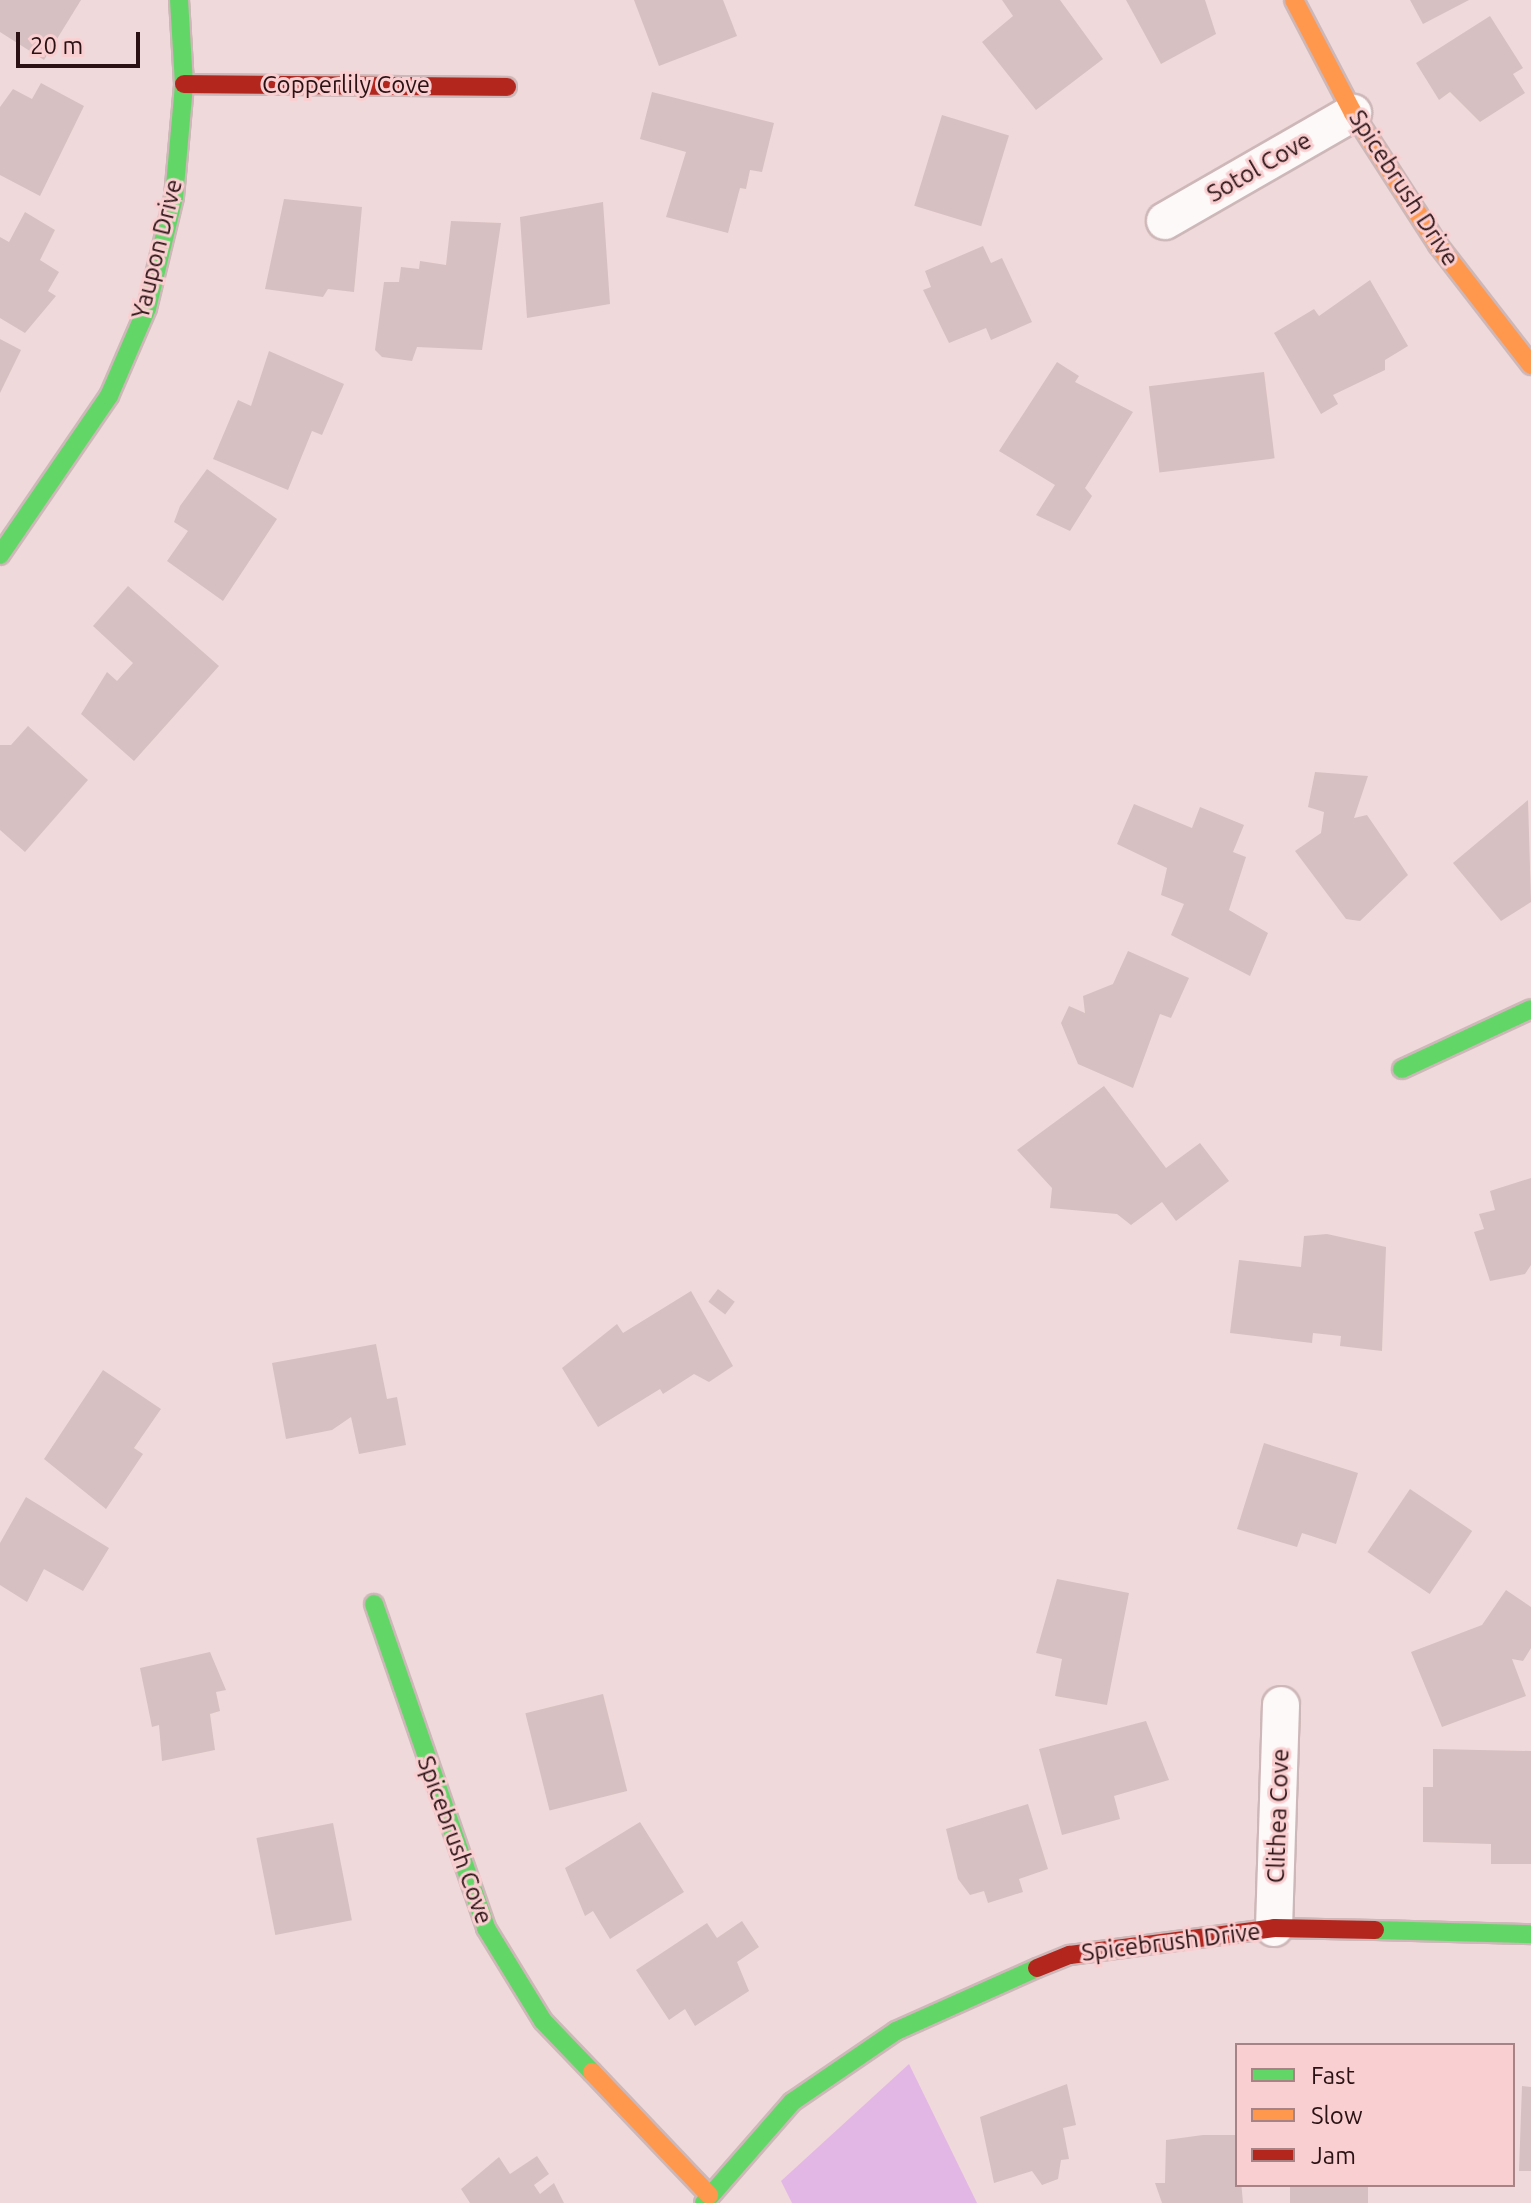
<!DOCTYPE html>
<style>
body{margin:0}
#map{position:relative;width:1531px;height:2203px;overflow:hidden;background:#f0d9da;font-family:Ubuntu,sans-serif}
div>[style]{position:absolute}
.green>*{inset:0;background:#e2b7e5}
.building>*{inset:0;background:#d7c0c1;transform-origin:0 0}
.roads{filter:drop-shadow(2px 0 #ceb7b8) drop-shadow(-2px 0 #ceb7b8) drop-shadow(0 2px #ceb7b8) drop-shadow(0 -2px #ceb7b8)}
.street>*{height:36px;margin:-18px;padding:0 18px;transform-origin:18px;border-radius:18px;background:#fdf9f9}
.fast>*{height:18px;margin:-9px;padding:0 9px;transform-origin:9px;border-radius:9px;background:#63d668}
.slow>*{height:18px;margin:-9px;padding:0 9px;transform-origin:9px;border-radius:9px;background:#ff974d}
.jam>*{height:18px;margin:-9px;padding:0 9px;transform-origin:9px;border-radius:9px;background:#b3261e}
span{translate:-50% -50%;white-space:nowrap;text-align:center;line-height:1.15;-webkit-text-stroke:6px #facfd1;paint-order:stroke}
.street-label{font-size:24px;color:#2a1214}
.legend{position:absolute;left:1235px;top:2043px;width:280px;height:144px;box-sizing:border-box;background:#facfd1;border:2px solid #a78385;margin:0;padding:10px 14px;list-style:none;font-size:24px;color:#2a1214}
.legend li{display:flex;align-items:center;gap:16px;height:40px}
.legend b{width:40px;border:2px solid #a78385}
.scale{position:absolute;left:16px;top:32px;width:124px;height:36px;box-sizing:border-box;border:4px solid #2a1214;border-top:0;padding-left:10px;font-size:24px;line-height:28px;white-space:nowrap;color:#2a1214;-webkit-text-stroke:6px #facfd1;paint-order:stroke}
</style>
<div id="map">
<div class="green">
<i style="clip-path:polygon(909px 2064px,977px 2203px,792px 2203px,781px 2181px)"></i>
</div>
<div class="building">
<i style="clip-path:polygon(0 0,81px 0,44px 60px,0 32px)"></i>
<i style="clip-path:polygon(634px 0,723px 0,737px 36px,659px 66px)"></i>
<i style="clip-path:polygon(1002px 0,1060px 0,1103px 59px,1036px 110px,982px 42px,1013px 16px)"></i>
<i style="clip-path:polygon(1126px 0,1205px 0,1216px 34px,1161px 64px)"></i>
<i style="clip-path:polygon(1410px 0,1469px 0,1423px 24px)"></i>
<i style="clip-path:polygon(1490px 16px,1523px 68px,1513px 74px,1525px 93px,1480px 122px,1450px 92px,1439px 100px,1416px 63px)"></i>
<i style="clip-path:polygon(41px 83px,84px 106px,40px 196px,0 175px,0 107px,13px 89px,32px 99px)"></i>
<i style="clip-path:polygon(652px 92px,774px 123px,762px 172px,750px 170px,746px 189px,740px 188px,728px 233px,666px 217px,686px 152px,640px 139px)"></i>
<i style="left:942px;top:115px;width:70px;height:95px;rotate:17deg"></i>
<i style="clip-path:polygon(284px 199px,362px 207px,354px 292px,328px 289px,323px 297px,265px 289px)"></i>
<i style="clip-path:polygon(603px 202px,610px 304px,527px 318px,520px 217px)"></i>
<i style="clip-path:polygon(25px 212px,55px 230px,40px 260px,59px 272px,48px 291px,56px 296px,25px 333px,0 318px,0 237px,9px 242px)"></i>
<i style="clip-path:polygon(451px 221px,501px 223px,482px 350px,417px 347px,412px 361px,382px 357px,375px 350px,384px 282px,399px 282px,401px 267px,419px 269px,420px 261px,446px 265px)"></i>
<i style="clip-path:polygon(983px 246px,991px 263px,1002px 258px,1032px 322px,991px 340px,986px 328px,949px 343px,923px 290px,931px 287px,925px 271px)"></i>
<i style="clip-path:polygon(1370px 280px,1408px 346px,1385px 360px,1385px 370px,1333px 395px,1338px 404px,1321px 414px,1274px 333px,1314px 309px,1319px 316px)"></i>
<i style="clip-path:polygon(0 339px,21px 350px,0 393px)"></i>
<i style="clip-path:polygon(269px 351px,344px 384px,322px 435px,312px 431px,288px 490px,213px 459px,238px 400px,251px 406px)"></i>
<i style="clip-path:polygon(1057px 362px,1079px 376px,1075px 382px,1133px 412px,1085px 488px,1092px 496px,1070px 531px,1036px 515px,1055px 485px,999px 451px)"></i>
<i style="left:1264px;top:372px;width:87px;height:116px;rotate:83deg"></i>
<i style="clip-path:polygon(207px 469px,277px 519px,223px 601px,167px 561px,188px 531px,174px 522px,180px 506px)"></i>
<i style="clip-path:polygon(128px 586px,219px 666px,134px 761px,81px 714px,107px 672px,117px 681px,133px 663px,93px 626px)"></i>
<i style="clip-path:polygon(28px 726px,88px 780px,25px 852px,0 830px,0 745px,11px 745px)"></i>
<i style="clip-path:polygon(1315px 772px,1368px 776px,1354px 818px,1367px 815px,1408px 875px,1360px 921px,1346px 919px,1295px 851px,1321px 833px,1324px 812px,1308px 807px)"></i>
<i style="clip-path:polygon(1528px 800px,1531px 902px,1501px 921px,1453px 863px)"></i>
<i style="clip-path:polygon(1134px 804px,1192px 828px,1200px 807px,1244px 825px,1233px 852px,1246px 857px,1229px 910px,1268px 933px,1250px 976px,1171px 935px,1184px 904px,1161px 895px,1167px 868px,1117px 844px)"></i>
<i style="clip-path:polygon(1128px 951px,1189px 978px,1171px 1018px,1160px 1014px,1133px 1088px,1078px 1064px,1061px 1023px,1069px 1006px,1085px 1013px,1083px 996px,1113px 984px)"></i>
<i style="clip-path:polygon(1104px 1086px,1166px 1168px,1200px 1143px,1229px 1181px,1176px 1221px,1162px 1202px,1131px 1225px,1117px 1214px,1050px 1208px,1052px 1188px,1017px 1150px)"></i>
<i style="clip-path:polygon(1531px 1178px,1531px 1265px,1525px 1274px,1490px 1281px,1474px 1232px,1484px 1229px,1479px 1214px,1495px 1210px,1490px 1191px)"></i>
<i style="clip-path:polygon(1327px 1234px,1386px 1247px,1382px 1351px,1340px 1346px,1341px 1336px,1313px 1333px,1312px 1343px,1230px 1333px,1239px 1260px,1301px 1267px,1304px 1236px)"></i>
<i style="left:718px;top:1289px;width:21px;height:16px;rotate:37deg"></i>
<i style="clip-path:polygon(691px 1291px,733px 1366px,709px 1382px,694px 1374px,663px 1394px,660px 1389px,598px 1427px,562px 1368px,617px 1324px,623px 1333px)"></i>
<i style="clip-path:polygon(376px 1344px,387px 1399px,397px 1397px,406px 1445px,359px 1454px,351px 1417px,332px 1430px,286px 1439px,272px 1363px)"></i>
<i style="clip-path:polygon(103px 1370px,161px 1409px,134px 1448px,143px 1454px,106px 1509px,44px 1459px)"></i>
<i style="clip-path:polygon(1264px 1443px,1358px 1473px,1336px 1544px,1302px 1533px,1297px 1547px,1237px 1529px)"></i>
<i style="left:1410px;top:1489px;width:75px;height:76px;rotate:34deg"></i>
<i style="clip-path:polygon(26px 1497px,109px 1548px,83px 1591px,44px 1569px,27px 1602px,0 1585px,0 1543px)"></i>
<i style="clip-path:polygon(1057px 1579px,1129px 1593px,1107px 1705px,1055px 1696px,1062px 1659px,1036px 1653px)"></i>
<i style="clip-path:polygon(1506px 1590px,1531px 1607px,1531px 1648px,1523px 1661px,1512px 1659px,1526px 1696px,1442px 1727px,1411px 1652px,1482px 1625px)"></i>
<i style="clip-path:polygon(210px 1652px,226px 1690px,216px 1692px,220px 1711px,210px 1714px,215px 1750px,162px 1761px,159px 1725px,152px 1727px,140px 1668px)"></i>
<i style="left:603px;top:1694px;width:100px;height:80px;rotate:76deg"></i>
<i style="clip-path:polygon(1146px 1721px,1169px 1780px,1114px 1796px,1120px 1819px,1062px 1835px,1039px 1749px)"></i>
<i style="clip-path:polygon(1433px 1749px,1531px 1751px,1531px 1864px,1491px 1864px,1491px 1844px,1423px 1842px,1423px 1787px,1433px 1787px)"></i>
<i style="clip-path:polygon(1028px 1804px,1048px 1869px,1019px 1879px,1023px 1892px,988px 1903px,984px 1891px,970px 1895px,958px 1879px,946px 1829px)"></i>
<i style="clip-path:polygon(640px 1822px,684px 1892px,610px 1939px,593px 1911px,585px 1916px,565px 1868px)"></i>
<i style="left:333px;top:1823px;width:99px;height:78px;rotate:79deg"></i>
<i style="clip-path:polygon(742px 1921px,759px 1947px,737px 1962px,749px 1991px,695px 2026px,685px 2009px,669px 2020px,636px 1970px,707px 1923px,717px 1938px)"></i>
<i style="clip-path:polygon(1067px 2084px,1076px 2125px,1063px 2128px,1069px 2159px,1061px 2160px,1058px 2179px,1042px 2185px,1032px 2171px,994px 2183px,980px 2117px)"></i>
<i style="clip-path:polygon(1522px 2086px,1531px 2087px,1531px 2171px,1519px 2171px)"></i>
<i style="clip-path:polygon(1203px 2135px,1237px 2135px,1243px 2203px,1162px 2203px,1155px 2183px,1165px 2183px,1166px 2140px)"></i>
<i style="clip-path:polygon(537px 2156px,549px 2174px,534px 2185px,540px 2194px,554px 2183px,564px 2203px,470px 2203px,461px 2189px,499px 2157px,510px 2174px)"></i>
<i style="left:1290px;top:2185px;width:78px;height:18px"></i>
</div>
<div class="roads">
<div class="street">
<i style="left:1165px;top:221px;width:217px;rotate:-29.9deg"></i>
<i style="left:1274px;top:1928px;width:223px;rotate:-88.2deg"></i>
</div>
<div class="fast">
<i style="left:0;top:555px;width:193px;rotate:-55.6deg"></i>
<i style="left:109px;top:396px;width:96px;rotate:-66.6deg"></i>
<i style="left:147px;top:308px;width:114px;rotate:-76.3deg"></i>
<i style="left:174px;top:197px;width:113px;rotate:-84.9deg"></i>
<i style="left:184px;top:84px;width:84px;rotate:-93.4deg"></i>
<i style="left:1402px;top:1069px;width:142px;rotate:-24.9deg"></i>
<i style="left:374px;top:1604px;width:343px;rotate:70.9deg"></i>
<i style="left:486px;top:1928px;width:109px;rotate:58.5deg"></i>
<i style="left:543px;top:2021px;width:71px;rotate:46.1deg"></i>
<i style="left:1375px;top:1930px;width:156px;rotate:1.5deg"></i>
<i style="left:704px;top:2203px;width:134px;rotate:-48.9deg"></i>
<i style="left:792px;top:2102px;width:126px;rotate:-34.3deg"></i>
<i style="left:896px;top:2031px;width:154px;rotate:-24.1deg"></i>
</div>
<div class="slow">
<i style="left:1294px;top:0;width:127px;rotate:62.4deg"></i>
<i style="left:1353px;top:113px;width:157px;rotate:57.2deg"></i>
<i style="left:1438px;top:245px;width:152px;rotate:52.2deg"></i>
<i style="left:592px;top:2072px;width:170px;rotate:46.4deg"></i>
</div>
<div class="jam">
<i style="left:184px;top:84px;width:323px;rotate:0.5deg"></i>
<i style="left:1037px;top:1968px;width:35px;rotate:-22deg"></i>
<i style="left:1070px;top:1955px;width:206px;rotate:-7.5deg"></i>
<i style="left:1274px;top:1928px;width:101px;rotate:1.1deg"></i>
</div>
</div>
<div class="street-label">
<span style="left:346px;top:85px">Copperlily Cove</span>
<span style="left:1259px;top:167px;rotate:-30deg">Sotol Cove</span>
<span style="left:1404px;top:188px;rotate:57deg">Spicebrush Drive</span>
<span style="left:157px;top:249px;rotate:-76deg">Yaupon Drive</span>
<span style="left:1278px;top:1816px;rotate:-88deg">Clithea Cove</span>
<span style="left:455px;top:1840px;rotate:70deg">Spicebrush Cove</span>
<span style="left:1171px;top:1942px;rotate:-7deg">Spicebrush Drive</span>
</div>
<ul class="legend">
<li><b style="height:10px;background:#63d668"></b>Fast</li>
<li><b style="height:10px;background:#ff974d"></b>Slow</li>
<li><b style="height:10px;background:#b3261e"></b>Jam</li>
</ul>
<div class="scale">20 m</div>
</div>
